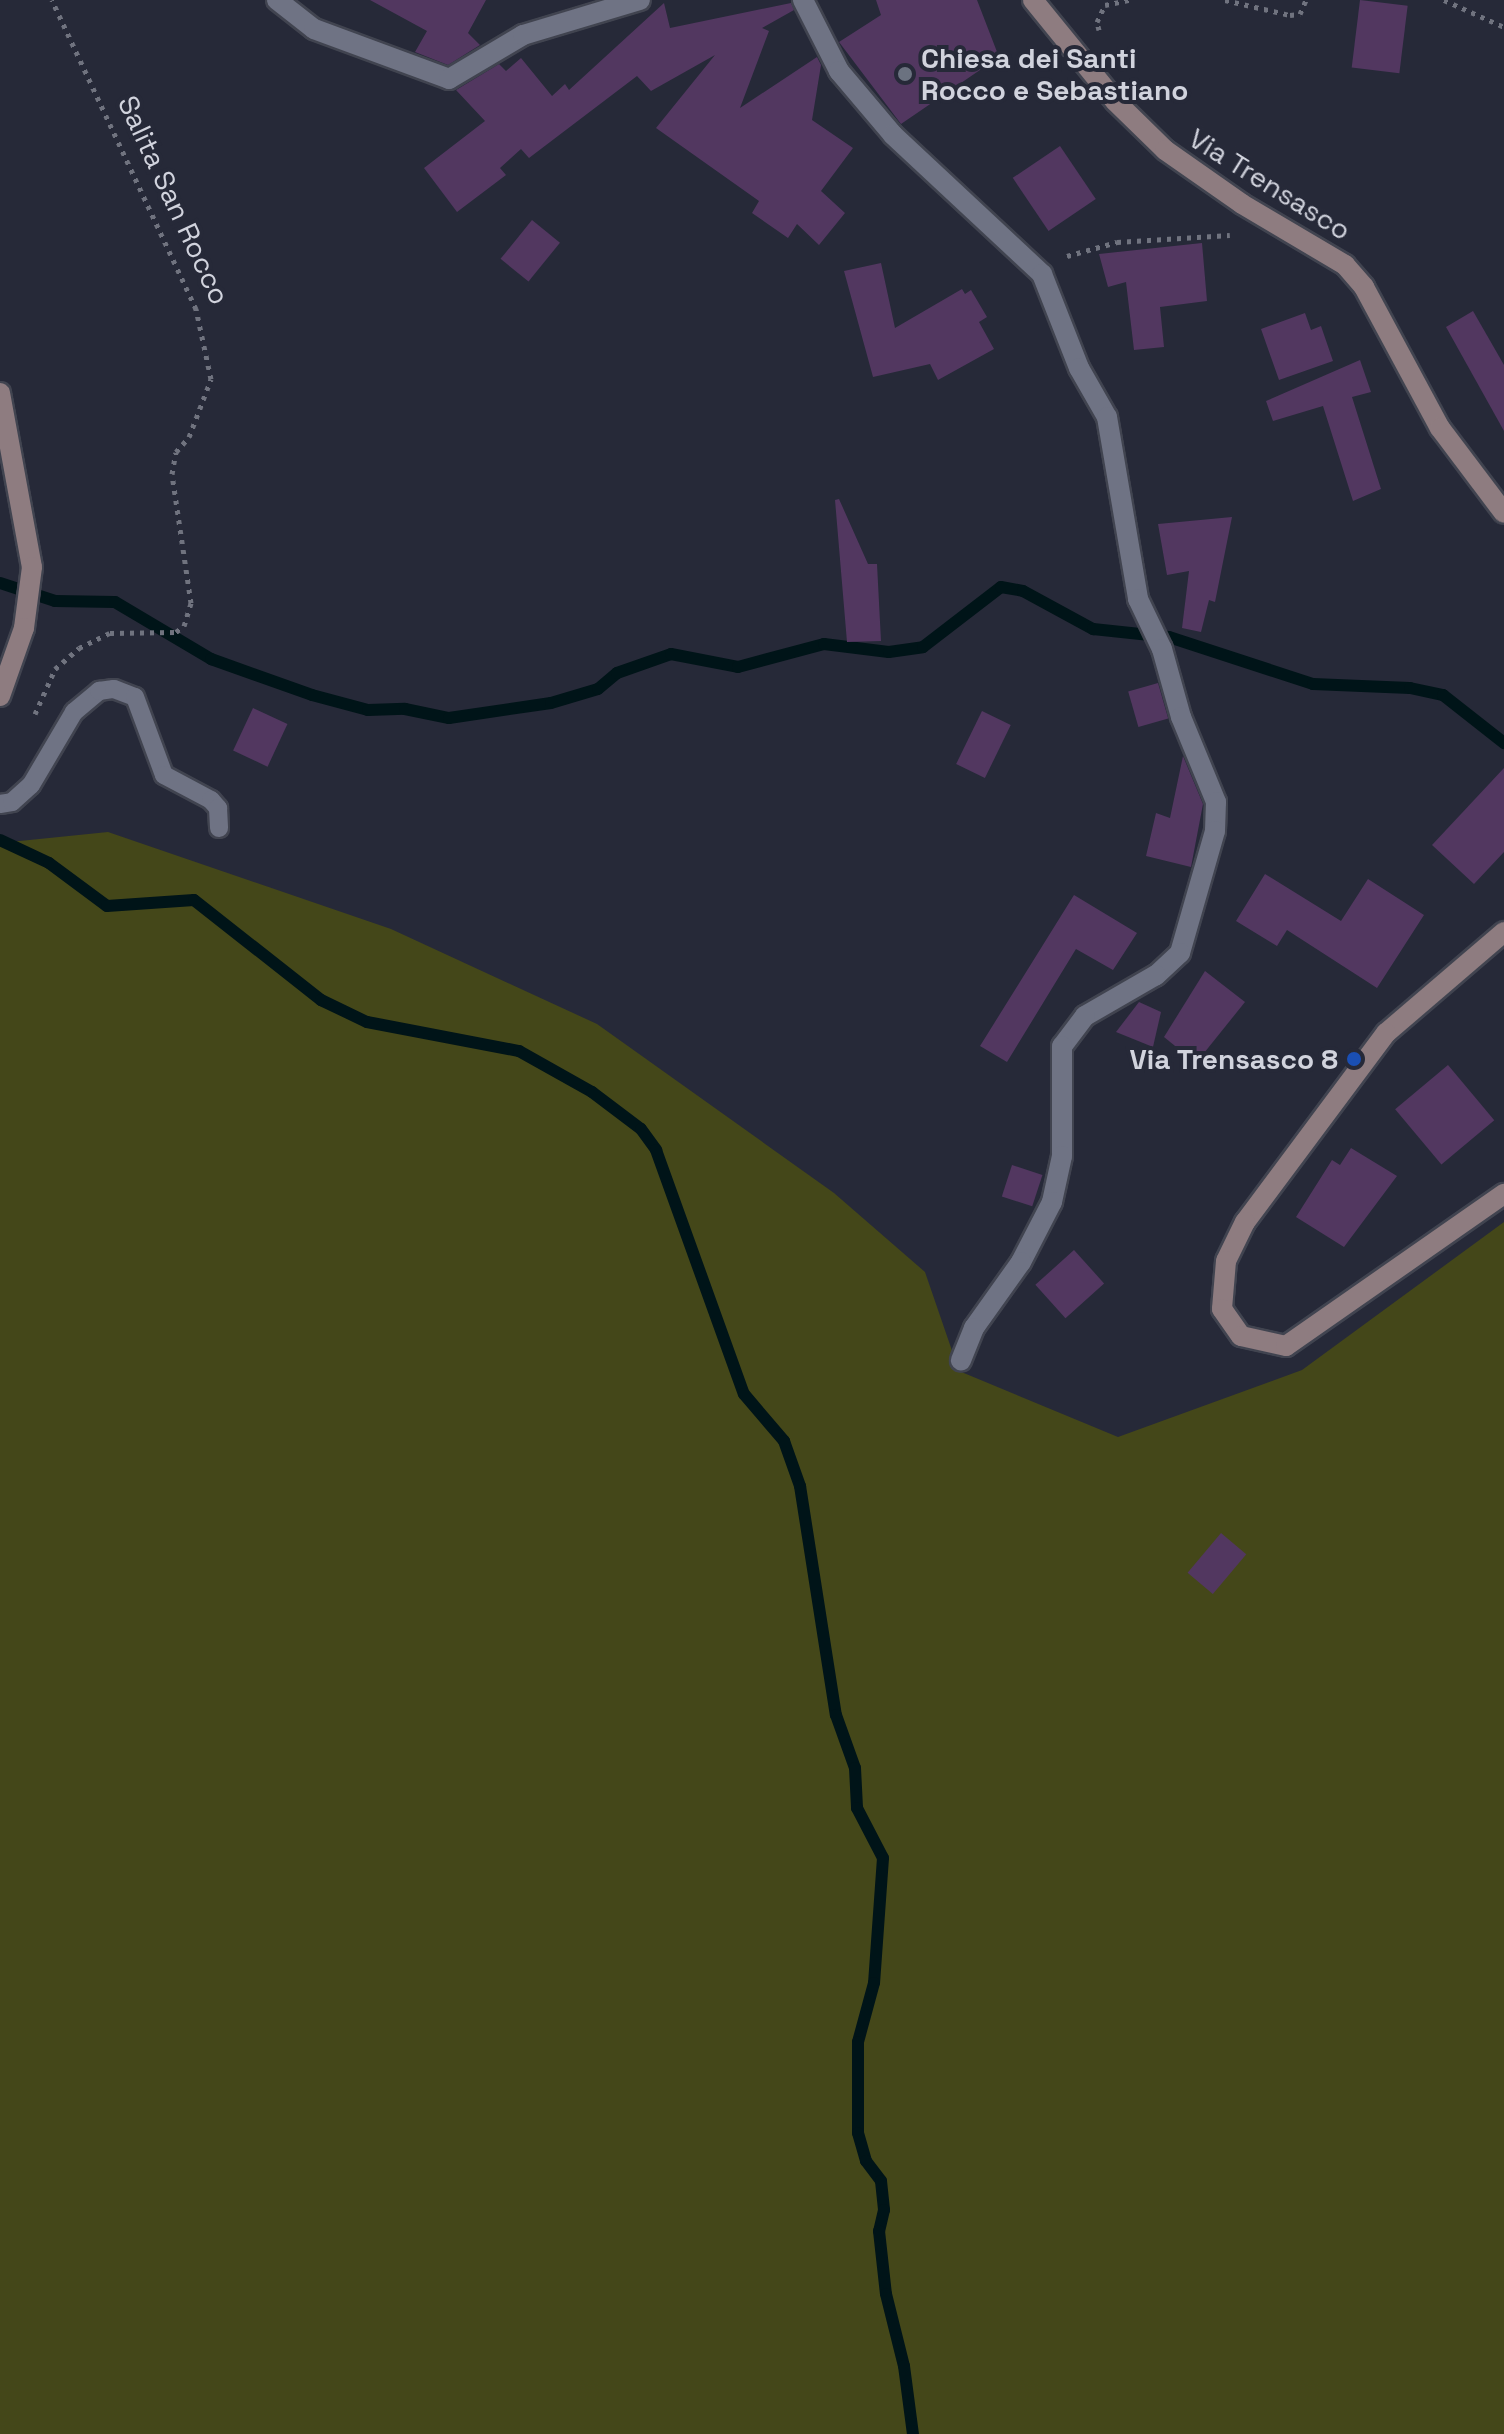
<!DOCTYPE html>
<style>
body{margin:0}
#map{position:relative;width:1504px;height:2434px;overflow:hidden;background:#262938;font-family:"Space Grotesk",sans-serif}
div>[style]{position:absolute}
.green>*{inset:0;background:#444719}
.stream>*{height:12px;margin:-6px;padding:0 6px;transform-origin:6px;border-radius:6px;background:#001418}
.building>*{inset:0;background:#523760;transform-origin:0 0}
.path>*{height:5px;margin-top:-2.5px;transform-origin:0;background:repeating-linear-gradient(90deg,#70737f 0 4px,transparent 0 10px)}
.roads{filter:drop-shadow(2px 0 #414450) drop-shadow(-2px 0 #414450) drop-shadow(0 2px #414450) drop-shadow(0 -2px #414450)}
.lane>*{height:18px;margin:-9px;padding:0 9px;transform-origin:9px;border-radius:9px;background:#6f7384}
.street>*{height:20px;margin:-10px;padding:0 10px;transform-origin:10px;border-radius:10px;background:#6f7384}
.secondary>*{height:20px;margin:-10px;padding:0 10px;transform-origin:10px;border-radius:10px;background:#8e7c80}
.dots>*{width:22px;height:22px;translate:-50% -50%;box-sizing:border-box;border:4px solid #262938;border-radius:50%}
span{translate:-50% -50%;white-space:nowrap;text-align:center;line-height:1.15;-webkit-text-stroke:8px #262938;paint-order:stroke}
.poi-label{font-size:28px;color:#d1d3dd;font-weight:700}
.left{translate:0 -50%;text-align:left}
.right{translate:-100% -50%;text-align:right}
.street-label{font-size:28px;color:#d1d3dd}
</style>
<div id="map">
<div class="green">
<i style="clip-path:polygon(108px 832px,391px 929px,597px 1024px,834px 1193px,925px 1272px,959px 1371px,1118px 1437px,1302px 1370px,1504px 1222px,1504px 2434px,0 2434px,0 843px)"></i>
</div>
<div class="stream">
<i style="left:0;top:583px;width:58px;rotate:18.1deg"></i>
<i style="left:55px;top:601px;width:60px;rotate:1deg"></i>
<i style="left:115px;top:602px;width:112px;rotate:30.7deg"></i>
<i style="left:211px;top:659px;width:107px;rotate:19.6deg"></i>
<i style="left:312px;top:695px;width:58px;rotate:15deg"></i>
<i style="left:368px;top:710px;width:37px;rotate:-2deg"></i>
<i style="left:405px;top:709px;width:45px;rotate:11.6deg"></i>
<i style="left:449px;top:718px;width:103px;rotate:-8.4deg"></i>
<i style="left:551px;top:703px;width:49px;rotate:-16.6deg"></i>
<i style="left:598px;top:689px;width:25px;rotate:-40deg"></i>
<i style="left:617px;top:673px;width:57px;rotate:-19.4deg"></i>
<i style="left:671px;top:654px;width:68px;rotate:11deg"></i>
<i style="left:738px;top:667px;width:89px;rotate:-15deg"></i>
<i style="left:824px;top:644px;width:65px;rotate:7deg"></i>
<i style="left:889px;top:652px;width:34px;rotate:-8deg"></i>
<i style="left:923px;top:647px;width:98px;rotate:-37.6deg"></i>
<i style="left:1001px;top:587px;width:22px;rotate:10deg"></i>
<i style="left:1023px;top:591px;width:80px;rotate:28.5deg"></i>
<i style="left:1093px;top:629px;width:76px;rotate:6deg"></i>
<i style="left:1169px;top:637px;width:151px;rotate:18.1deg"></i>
<i style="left:1313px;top:684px;width:97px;rotate:2.4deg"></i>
<i style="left:1410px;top:688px;width:34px;rotate:12deg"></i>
<i style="left:1443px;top:695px;width:78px;rotate:38.2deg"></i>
<i style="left:0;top:840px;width:54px;rotate:25.1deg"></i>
<i style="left:49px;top:863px;width:72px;rotate:36.6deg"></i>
<i style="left:107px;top:906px;width:87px;rotate:-3.9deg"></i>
<i style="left:194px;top:900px;width:162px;rotate:38.2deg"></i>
<i style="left:321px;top:1000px;width:51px;rotate:25.6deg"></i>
<i style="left:367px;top:1022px;width:155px;rotate:10.8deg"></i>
<i style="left:519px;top:1051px;width:84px;rotate:29.3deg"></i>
<i style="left:592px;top:1092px;width:61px;rotate:37.1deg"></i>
<i style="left:641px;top:1129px;width:26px;rotate:54deg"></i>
<i style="left:656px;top:1150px;width:259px;rotate:70.2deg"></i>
<i style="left:744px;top:1394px;width:62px;rotate:49.6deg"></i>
<i style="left:784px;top:1441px;width:48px;rotate:70.4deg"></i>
<i style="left:800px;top:1486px;width:232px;rotate:81.1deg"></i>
<i style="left:836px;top:1715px;width:56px;rotate:70.3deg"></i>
<i style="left:855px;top:1768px;width:40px;rotate:87.1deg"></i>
<i style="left:857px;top:1808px;width:56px;rotate:62.5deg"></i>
<i style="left:883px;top:1858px;width:125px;rotate:94.1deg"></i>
<i style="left:874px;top:1983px;width:61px;rotate:105.2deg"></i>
<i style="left:858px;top:2042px;width:91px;rotate:90deg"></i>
<i style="left:858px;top:2133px;width:29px;rotate:74deg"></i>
<i style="left:866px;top:2161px;width:25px;rotate:53deg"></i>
<i style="left:881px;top:2181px;width:29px;rotate:84deg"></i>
<i style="left:884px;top:2210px;width:22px;rotate:103deg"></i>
<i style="left:879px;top:2231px;width:63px;rotate:83.7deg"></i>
<i style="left:886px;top:2294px;width:74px;rotate:76deg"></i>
<i style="left:904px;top:2366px;width:69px;rotate:82.5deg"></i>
</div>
<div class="building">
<i style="clip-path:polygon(370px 0,486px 0,468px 33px,480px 45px,448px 65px,415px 52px,427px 31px)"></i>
<i style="clip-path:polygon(876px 0,977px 0,999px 57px,901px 124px,839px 42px,881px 15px)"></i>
<i style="left:1360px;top:0;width:48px;height:68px;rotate:7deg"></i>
<i style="clip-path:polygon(664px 3px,670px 28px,791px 3px,794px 10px,762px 28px,769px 31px,740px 108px,817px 57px,821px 65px,812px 120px,853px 148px,821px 191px,845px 213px,819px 245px,797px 224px,788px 238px,752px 213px,759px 201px,656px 128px,715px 55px,651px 91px,637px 76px,529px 158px,521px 149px,500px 168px,506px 175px,457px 212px,424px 168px,485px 121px,456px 90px,499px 64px,506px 71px,521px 58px,552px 96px,565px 84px,569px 90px)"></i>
<i style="left:1060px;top:146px;width:64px;height:57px;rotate:56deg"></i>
<i style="left:532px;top:220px;width:36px;height:50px;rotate:39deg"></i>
<i style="clip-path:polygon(1202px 243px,1207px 301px,1160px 307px,1164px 347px,1134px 350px,1126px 282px,1108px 287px,1099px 254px)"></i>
<i style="clip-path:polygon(881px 263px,895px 328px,962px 289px,965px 294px,971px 290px,987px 317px,979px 322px,994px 349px,938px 380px,930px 364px,873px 377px,844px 271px)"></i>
<i style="clip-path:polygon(1473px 311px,1504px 365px,1504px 431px,1446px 327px)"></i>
<i style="clip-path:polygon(1305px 313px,1311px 330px,1321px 326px,1333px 361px,1279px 380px,1261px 329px)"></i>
<i style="clip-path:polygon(1360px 360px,1371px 392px,1352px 397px,1381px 489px,1353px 501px,1323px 406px,1273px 421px,1266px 401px)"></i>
<i style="clip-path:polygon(839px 499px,868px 564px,877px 564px,881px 641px,847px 642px,835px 500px)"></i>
<i style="clip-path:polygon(1232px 517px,1215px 602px,1209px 600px,1201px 632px,1182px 628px,1189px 571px,1167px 575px,1158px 524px)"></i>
<i style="left:1158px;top:683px;width:37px;height:31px;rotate:74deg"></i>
<i style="left:253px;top:708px;width:38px;height:47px;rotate:25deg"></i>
<i style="left:982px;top:711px;width:32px;height:59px;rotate:26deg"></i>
<i style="clip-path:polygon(1183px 756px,1203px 804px,1191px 867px,1146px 856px,1156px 813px,1170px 818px)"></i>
<i style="clip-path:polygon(1504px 768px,1504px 852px,1474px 884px,1432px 845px)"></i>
<i style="clip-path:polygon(1265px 874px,1341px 921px,1368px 879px,1424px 915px,1377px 988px,1287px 930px,1277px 946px,1236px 921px)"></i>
<i style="clip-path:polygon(1074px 895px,1137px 933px,1113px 970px,1076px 949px,1007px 1062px,980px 1046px)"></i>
<i style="clip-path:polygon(1205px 971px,1245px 1002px,1196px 1063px,1164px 1037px)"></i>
<i style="clip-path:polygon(1139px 1002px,1161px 1012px,1153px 1047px,1116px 1032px)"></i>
<i style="left:1448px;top:1065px;width:72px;height:69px;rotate:50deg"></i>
<i style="clip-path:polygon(1351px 1148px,1397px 1176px,1344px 1247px,1296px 1217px,1332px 1160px,1340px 1165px)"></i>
<i style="left:1012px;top:1165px;width:32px;height:33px;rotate:18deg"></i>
<i style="left:1074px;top:1250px;width:45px;height:52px;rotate:48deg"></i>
<i style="left:1221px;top:1533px;width:33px;height:52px;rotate:40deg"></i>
</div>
<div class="path">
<i style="left:1225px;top:0;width:67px;rotate:13deg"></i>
<i style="left:1290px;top:15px;width:10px;rotate:-6deg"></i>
<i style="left:1300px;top:14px;width:15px;rotate:-67deg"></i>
<i style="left:1444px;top:0;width:66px;rotate:24.2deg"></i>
<i style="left:1099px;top:30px;width:8px;rotate:-104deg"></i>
<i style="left:1097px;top:22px;width:19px;rotate:-65deg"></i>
<i style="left:1105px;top:5px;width:25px;rotate:-12deg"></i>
<i style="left:1067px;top:256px;width:52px;rotate:-15.6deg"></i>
<i style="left:1117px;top:242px;width:113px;rotate:-3.5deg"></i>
<i style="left:35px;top:714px;width:49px;rotate:-66deg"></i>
<i style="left:55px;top:669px;width:32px;rotate:-41deg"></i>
<i style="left:79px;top:648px;width:34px;rotate:-26deg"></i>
<i style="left:110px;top:633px;width:66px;rotate:-0.9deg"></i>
<i style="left:176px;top:632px;width:10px;rotate:-37deg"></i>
<i style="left:184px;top:626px;width:24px;rotate:-73deg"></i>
<i style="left:191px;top:603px;width:130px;rotate:-98.4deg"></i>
<i style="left:172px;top:474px;width:22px;rotate:-80deg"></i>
<i style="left:176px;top:452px;width:20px;rotate:-49deg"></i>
<i style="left:189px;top:437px;width:62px;rotate:-69.2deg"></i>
<i style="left:211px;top:379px;width:72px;rotate:-102.1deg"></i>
<i style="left:196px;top:309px;width:341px;rotate:-115deg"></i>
</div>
<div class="roads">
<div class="lane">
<i style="left:0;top:804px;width:12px;rotate:-9deg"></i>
<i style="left:12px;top:802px;width:25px;rotate:-42deg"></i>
<i style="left:31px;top:785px;width:85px;rotate:-59.5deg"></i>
<i style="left:74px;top:712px;width:33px;rotate:-40deg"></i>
<i style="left:99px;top:691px;width:15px;rotate:-8deg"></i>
<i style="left:114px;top:689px;width:22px;rotate:21deg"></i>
<i style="left:135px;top:697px;width:83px;rotate:69.6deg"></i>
<i style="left:164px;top:775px;width:53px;rotate:28deg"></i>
<i style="left:211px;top:800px;width:11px;rotate:49deg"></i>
<i style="left:218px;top:808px;width:20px;rotate:87deg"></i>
</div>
<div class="street">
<i style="left:277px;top:0;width:47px;rotate:38.1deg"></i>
<i style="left:314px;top:29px;width:144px;rotate:20.3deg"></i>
<i style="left:449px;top:79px;width:86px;rotate:-30.7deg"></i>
<i style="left:523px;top:35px;width:122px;rotate:-16.7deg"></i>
<i style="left:803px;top:0;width:80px;rotate:63.1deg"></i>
<i style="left:839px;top:71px;width:84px;rotate:49.8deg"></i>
<i style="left:893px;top:135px;width:204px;rotate:43deg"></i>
<i style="left:1042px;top:274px;width:101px;rotate:68.5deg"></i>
<i style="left:1079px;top:368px;width:56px;rotate:60.3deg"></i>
<i style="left:1107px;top:417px;width:185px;rotate:80.3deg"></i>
<i style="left:1138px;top:599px;width:55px;rotate:64.4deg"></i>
<i style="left:1162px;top:649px;width:71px;rotate:74.4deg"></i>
<i style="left:1181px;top:717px;width:92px;rotate:67.6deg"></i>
<i style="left:1216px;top:802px;width:29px;rotate:92deg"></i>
<i style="left:1215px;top:831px;width:127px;rotate:106deg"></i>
<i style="left:1180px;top:953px;width:33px;rotate:137deg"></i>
<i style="left:1156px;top:975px;width:82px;rotate:150deg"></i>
<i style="left:1085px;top:1016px;width:38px;rotate:127deg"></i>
<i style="left:1062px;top:1046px;width:110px;rotate:90deg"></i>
<i style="left:1062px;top:1156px;width:47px;rotate:102.3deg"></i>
<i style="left:1052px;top:1202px;width:68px;rotate:117.3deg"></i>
<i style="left:1021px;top:1262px;width:81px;rotate:125.5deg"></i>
<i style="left:974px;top:1328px;width:35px;rotate:112deg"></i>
</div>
<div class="secondary">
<i style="left:1033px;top:0;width:130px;rotate:50.9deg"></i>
<i style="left:1115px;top:101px;width:70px;rotate:44.4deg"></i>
<i style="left:1165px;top:150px;width:94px;rotate:35deg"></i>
<i style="left:1242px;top:204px;width:120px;rotate:30.6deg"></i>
<i style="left:1345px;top:265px;width:29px;rotate:49deg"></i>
<i style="left:1364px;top:287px;width:160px;rotate:61.7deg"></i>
<i style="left:1440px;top:428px;width:106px;rotate:53deg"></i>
<i style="left:0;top:393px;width:177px;rotate:79.6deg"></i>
<i style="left:32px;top:567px;width:62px;rotate:97.5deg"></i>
<i style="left:24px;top:628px;width:72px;rotate:109.4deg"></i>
<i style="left:1504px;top:932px;width:155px;rotate:139.4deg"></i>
<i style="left:1386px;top:1033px;width:236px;rotate:126.7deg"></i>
<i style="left:1245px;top:1222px;width:43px;rotate:116deg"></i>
<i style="left:1226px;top:1261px;width:48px;rotate:94.8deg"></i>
<i style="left:1222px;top:1309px;width:33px;rotate:55deg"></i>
<i style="left:1241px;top:1336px;width:46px;rotate:12.5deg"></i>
<i style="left:1286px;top:1346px;width:266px;rotate:-34.9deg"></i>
</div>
</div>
<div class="dots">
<i style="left:905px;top:74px;background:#6b7280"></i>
<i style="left:1354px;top:1059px;background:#1a4fb4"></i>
</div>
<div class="poi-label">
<span class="left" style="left:921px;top:74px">Chiesa dei Santi<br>Rocco e Sebastiano</span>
<span class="right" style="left:1338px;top:1059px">Via Trensasco 8</span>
</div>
<div class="street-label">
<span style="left:1270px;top:184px;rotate:32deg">Via Trensasco</span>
<span style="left:174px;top:200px;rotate:65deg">Salita San Rocco</span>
</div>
</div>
